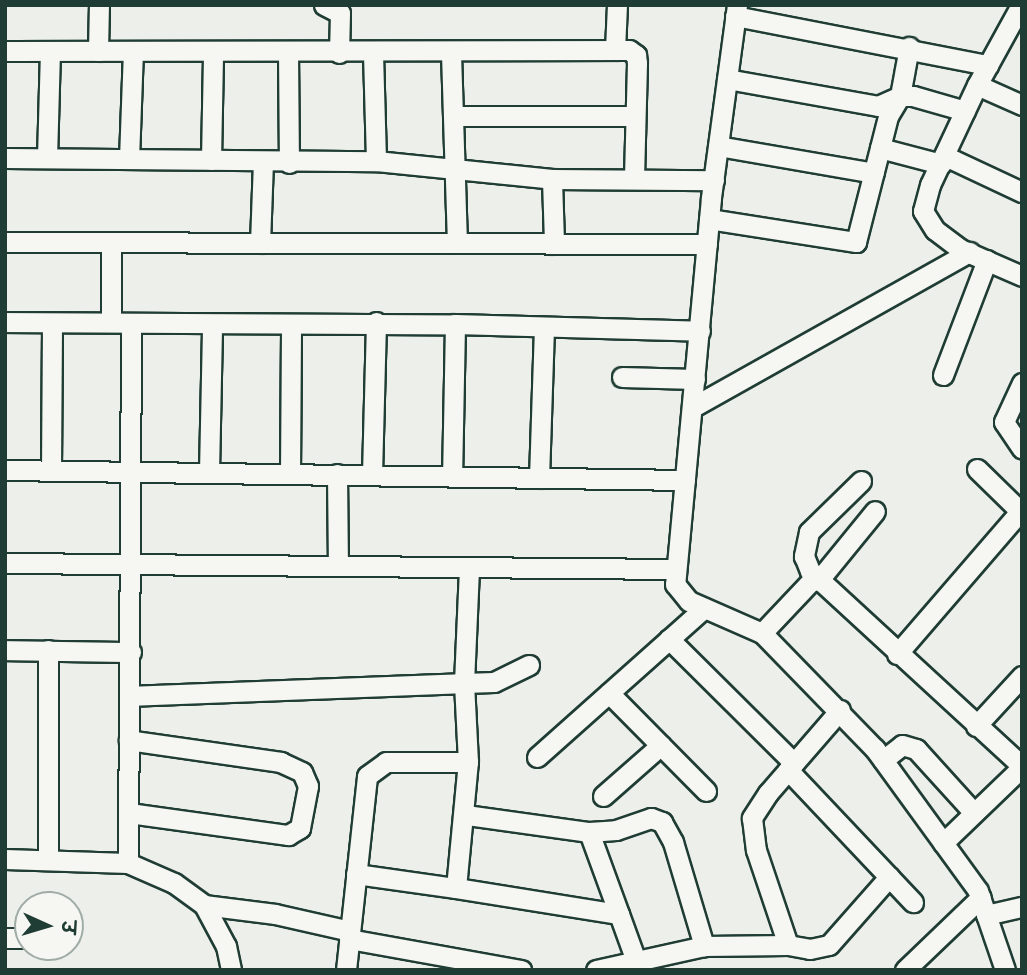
<!DOCTYPE html>
<meta charset="utf-8">
<style>
body{margin:0}
#map{position:relative;width:1027px;height:975px;overflow:hidden;background:#edefea;font-family:Itim,"Playpen Sans Deva",sans-serif}
div>[style]{position:absolute}
.roads{filter:drop-shadow(2px 0 #1f3d34) drop-shadow(-2px 0 #1f3d34) drop-shadow(0 2px #1f3d34) drop-shadow(0 -2px #1f3d34)}
.minor>*{height:19px;margin:-9.5px;padding:0 9.5px;transform-origin:9.5px;border-radius:9.5px;background:#f6f6f2}
span{translate:-50% -50%;white-space:nowrap;text-align:center;line-height:1.15;-webkit-text-stroke:5px #f6f6f2;paint-order:stroke}
.frame{position:absolute;inset:0;border:7px solid #1f3d34;pointer-events:none}
.north{position:absolute;left:14px;top:891px;width:70px;height:70px;box-sizing:border-box;background:#f6f6f2;border:2px solid #a0aca6;border-radius:50%;rotate:94deg;font-size:19px;font-weight:700;line-height:28px;text-align:center;color:#1f3d34}
.north::after{content:'';display:block;margin:auto;width:24px;height:32px;background:#1f3d34;clip-path:polygon(50% 0,100% 100%,50% 72%,0 100%)}
</style>
<div id="map">
<div class="roads">
<div class="minor">
<i style="left:324px;top:5px;width:18px;rotate:27deg"></i>
<i style="left:340px;top:13px;width:40px;rotate:91.4deg"></i>
<i style="left:737px;top:5px;width:195px;rotate:97.7deg"></i>
<i style="left:711px;top:198px;width:388px;rotate:95.3deg"></i>
<i style="left:675px;top:584px;width:22px;rotate:51deg"></i>
<i style="left:689px;top:601px;width:80px;rotate:23.7deg"></i>
<i style="left:762px;top:633px;width:162px;rotate:45.8deg"></i>
<i style="left:875px;top:749px;width:175px;rotate:54deg"></i>
<i style="left:978px;top:891px;width:83px;rotate:71.1deg"></i>
<i style="left:1021px;top:5px;width:91px;rotate:118.8deg"></i>
<i style="left:977px;top:85px;width:110px;rotate:115.2deg"></i>
<i style="left:930px;top:185px;width:27px;rotate:105deg"></i>
<i style="left:923px;top:211px;width:22px;rotate:58deg"></i>
<i style="left:935px;top:230px;width:31px;rotate:37deg"></i>
<i style="left:960px;top:249px;width:68px;rotate:23.5deg"></i>
<i style="left:735px;top:16px;width:258px;rotate:11deg"></i>
<i style="left:615px;top:50px;width:45px;rotate:-87.5deg"></i>
<i style="left:5px;top:51px;width:624px;rotate:-0.09deg"></i>
<i style="left:629px;top:50px;width:9px;rotate:36deg"></i>
<i style="left:636px;top:55px;width:8px;rotate:83deg"></i>
<i style="left:637px;top:63px;width:116px;rotate:91.5deg"></i>
<i style="left:98px;top:51px;width:46px;rotate:-88.8deg"></i>
<i style="left:288px;top:52px;width:111px;rotate:89.5deg"></i>
<i style="left:373px;top:53px;width:108px;rotate:88.4deg"></i>
<i style="left:451px;top:53px;width:190px;rotate:88.2deg"></i>
<i style="left:727px;top:79px;width:153px;rotate:10.1deg"></i>
<i style="left:878px;top:106px;width:24px;rotate:-24deg"></i>
<i style="left:900px;top:96px;width:13px"></i>
<i style="left:913px;top:96px;width:54px;rotate:16.1deg"></i>
<i style="left:977px;top:85px;width:49px;rotate:24deg"></i>
<i style="left:455px;top:116px;width:179px"></i>
<i style="left:718px;top:146px;width:158px;rotate:9.8deg"></i>
<i style="left:880px;top:148px;width:63px;rotate:14.7deg"></i>
<i style="left:945px;top:156px;width:85px;rotate:25.1deg"></i>
<i style="left:5px;top:158px;width:371px;rotate:0.5deg"></i>
<i style="left:376px;top:161px;width:177px;rotate:5.8deg"></i>
<i style="left:552px;top:179px;width:162px;rotate:0.4deg"></i>
<i style="left:47px;top:158px;width:107px;rotate:-88.4deg"></i>
<i style="left:129px;top:159px;width:108px;rotate:-87.9deg"></i>
<i style="left:211px;top:160px;width:108px;rotate:-88.9deg"></i>
<i style="left:552px;top:179px;width:65px;rotate:88.2deg"></i>
<i style="left:709px;top:219px;width:149px;rotate:8.9deg"></i>
<i style="left:856px;top:242px;width:130px;rotate:-75.7deg"></i>
<i style="left:888px;top:116px;width:23px;rotate:-59deg"></i>
<i style="left:900px;top:96px;width:50px;rotate:-79.6deg"></i>
<i style="left:5px;top:242px;width:702px;rotate:0.16deg"></i>
<i style="left:111px;top:242px;width:80px;rotate:90deg"></i>
<i style="left:260px;top:243px;width:82px;rotate:-87.9deg"></i>
<i style="left:5px;top:322px;width:450px;rotate:0.3deg"></i>
<i style="left:455px;top:324px;width:152px;rotate:91.1deg"></i>
<i style="left:455px;top:324px;width:245px;rotate:1.6deg"></i>
<i style="left:943px;top:375px;width:123px;rotate:-69.1deg"></i>
<i style="left:622px;top:377px;width:73px;rotate:1.6deg"></i>
<i style="left:1022px;top:383px;width:43px;rotate:114.8deg"></i>
<i style="left:1004px;top:422px;width:32px;rotate:56deg"></i>
<i style="left:693px;top:407px;width:317px;rotate:-29.3deg"></i>
<i style="left:977px;top:469px;width:63px;rotate:44.4deg"></i>
<i style="left:5px;top:470px;width:680px;rotate:0.84deg"></i>
<i style="left:51px;top:470px;width:147px;rotate:-89.6deg"></i>
<i style="left:209px;top:472px;width:148px;rotate:-88.8deg"></i>
<i style="left:290px;top:474px;width:149px;rotate:-89.6deg"></i>
<i style="left:337px;top:474px;width:91px;rotate:89.4deg"></i>
<i style="left:372px;top:475px;width:153px;rotate:-88.5deg"></i>
<i style="left:539px;top:478px;width:151px;rotate:-88.1deg"></i>
<i style="left:861px;top:481px;width:73px;rotate:135.6deg"></i>
<i style="left:809px;top:532px;width:25px;rotate:102deg"></i>
<i style="left:804px;top:556px;width:16px;rotate:68deg"></i>
<i style="left:810px;top:571px;width:288px;rotate:42.6deg"></i>
<i style="left:5px;top:563px;width:668px;rotate:0.51deg"></i>
<i style="left:818px;top:581px;width:90px;rotate:-50.8deg"></i>
<i style="left:762px;top:633px;width:77px;rotate:-46.6deg"></i>
<i style="left:669px;top:639px;width:176px;rotate:44.8deg"></i>
<i style="left:5px;top:650px;width:126px;rotate:0.9deg"></i>
<i style="left:897px;top:654px;width:191px;rotate:-49.2deg"></i>
<i style="left:609px;top:693px;width:138px;rotate:45.3deg"></i>
<i style="left:130px;top:696px;width:334px;rotate:-2.2deg"></i>
<i style="left:464px;top:683px;width:116px;rotate:-87.5deg"></i>
<i style="left:840px;top:710px;width:110px;rotate:130.9deg"></i>
<i style="left:768px;top:793px;width:30px;rotate:123deg"></i>
<i style="left:752px;top:818px;width:32px;rotate:83deg"></i>
<i style="left:756px;top:850px;width:100px;rotate:71.4deg"></i>
<i style="left:788px;top:945px;width:22px;rotate:10deg"></i>
<i style="left:810px;top:949px;width:19px;rotate:-12deg"></i>
<i style="left:829px;top:945px;width:91px;rotate:-48.6deg"></i>
<i style="left:976px;top:726px;width:68px;rotate:-47.4deg"></i>
<i style="left:537px;top:757px;width:224px;rotate:-41.7deg"></i>
<i style="left:883px;top:760px;width:24px;rotate:-38deg"></i>
<i style="left:902px;top:745px;width:15px;rotate:16deg"></i>
<i style="left:916px;top:749px;width:86px;rotate:47.8deg"></i>
<i style="left:788px;top:770px;width:182px;rotate:46.6deg"></i>
<i style="left:603px;top:796px;width:77px;rotate:-41.3deg"></i>
<i style="left:129px;top:813px;width:161px;rotate:7.9deg"></i>
<i style="left:288px;top:835px;width:14px;rotate:-30deg"></i>
<i style="left:300px;top:828px;width:43px;rotate:-79.2deg"></i>
<i style="left:308px;top:786px;width:15px;rotate:-113deg"></i>
<i style="left:302px;top:772px;width:23px;rotate:-155deg"></i>
<i style="left:281px;top:762px;width:154px;rotate:-171.8deg"></i>
<i style="left:466px;top:815px;width:124px;rotate:7.9deg"></i>
<i style="left:589px;top:832px;width:87px;rotate:69.9deg"></i>
<i style="left:589px;top:832px;width:27px;rotate:-4deg"></i>
<i style="left:616px;top:830px;width:37px;rotate:-19deg"></i>
<i style="left:651px;top:818px;width:12px;rotate:20deg"></i>
<i style="left:662px;top:822px;width:23px;rotate:61deg"></i>
<i style="left:673px;top:842px;width:109px;rotate:73.4deg"></i>
<i style="left:943px;top:843px;width:110px;rotate:-43.9deg"></i>
<i style="left:5px;top:859px;width:123px;rotate:1.9deg"></i>
<i style="left:128px;top:863px;width:540px;rotate:-89.68deg"></i>
<i style="left:48px;top:859px;width:209px;rotate:-90deg"></i>
<i style="left:128px;top:863px;width:50px;rotate:23.5deg"></i>
<i style="left:174px;top:883px;width:37px;rotate:36deg"></i>
<i style="left:204px;top:905px;width:47px;rotate:61.8deg"></i>
<i style="left:226px;top:946px;width:25px;rotate:78deg"></i>
<i style="left:356px;top:874px;width:101px;rotate:8deg"></i>
<i style="left:456px;top:888px;width:127px;rotate:-84.6deg"></i>
<i style="left:456px;top:888px;width:165px;rotate:9.1deg"></i>
<i style="left:619px;top:914px;width:50px;rotate:70.1deg"></i>
<i style="left:204px;top:905px;width:72px;rotate:7.2deg"></i>
<i style="left:275px;top:914px;width:77px;rotate:12.8deg"></i>
<i style="left:986px;top:915px;width:37px;rotate:-13deg"></i>
<i style="left:5px;top:938px;width:23px"></i>
<i style="left:349px;top:939px;width:175px;rotate:10.2deg"></i>
<i style="left:346px;top:970px;width:195px;rotate:-83.8deg"></i>
<i style="left:367px;top:776px;width:24px;rotate:-36deg"></i>
<i style="left:386px;top:762px;width:82px"></i>
<i style="left:468px;top:762px;width:79px;rotate:-92.9deg"></i>
<i style="left:464px;top:683px;width:30px;rotate:-2deg"></i>
<i style="left:494px;top:682px;width:39px;rotate:-26deg"></i>
<i style="left:596px;top:970px;width:111px;rotate:-12.5deg"></i>
<i style="left:704px;top:946px;width:84px;rotate:-0.7deg"></i>
<i style="left:905px;top:970px;width:105px;rotate:-43.8deg"></i>
</div>
</div>
<div class="frame"></div>
<div class="north">उ</div>
</div>
